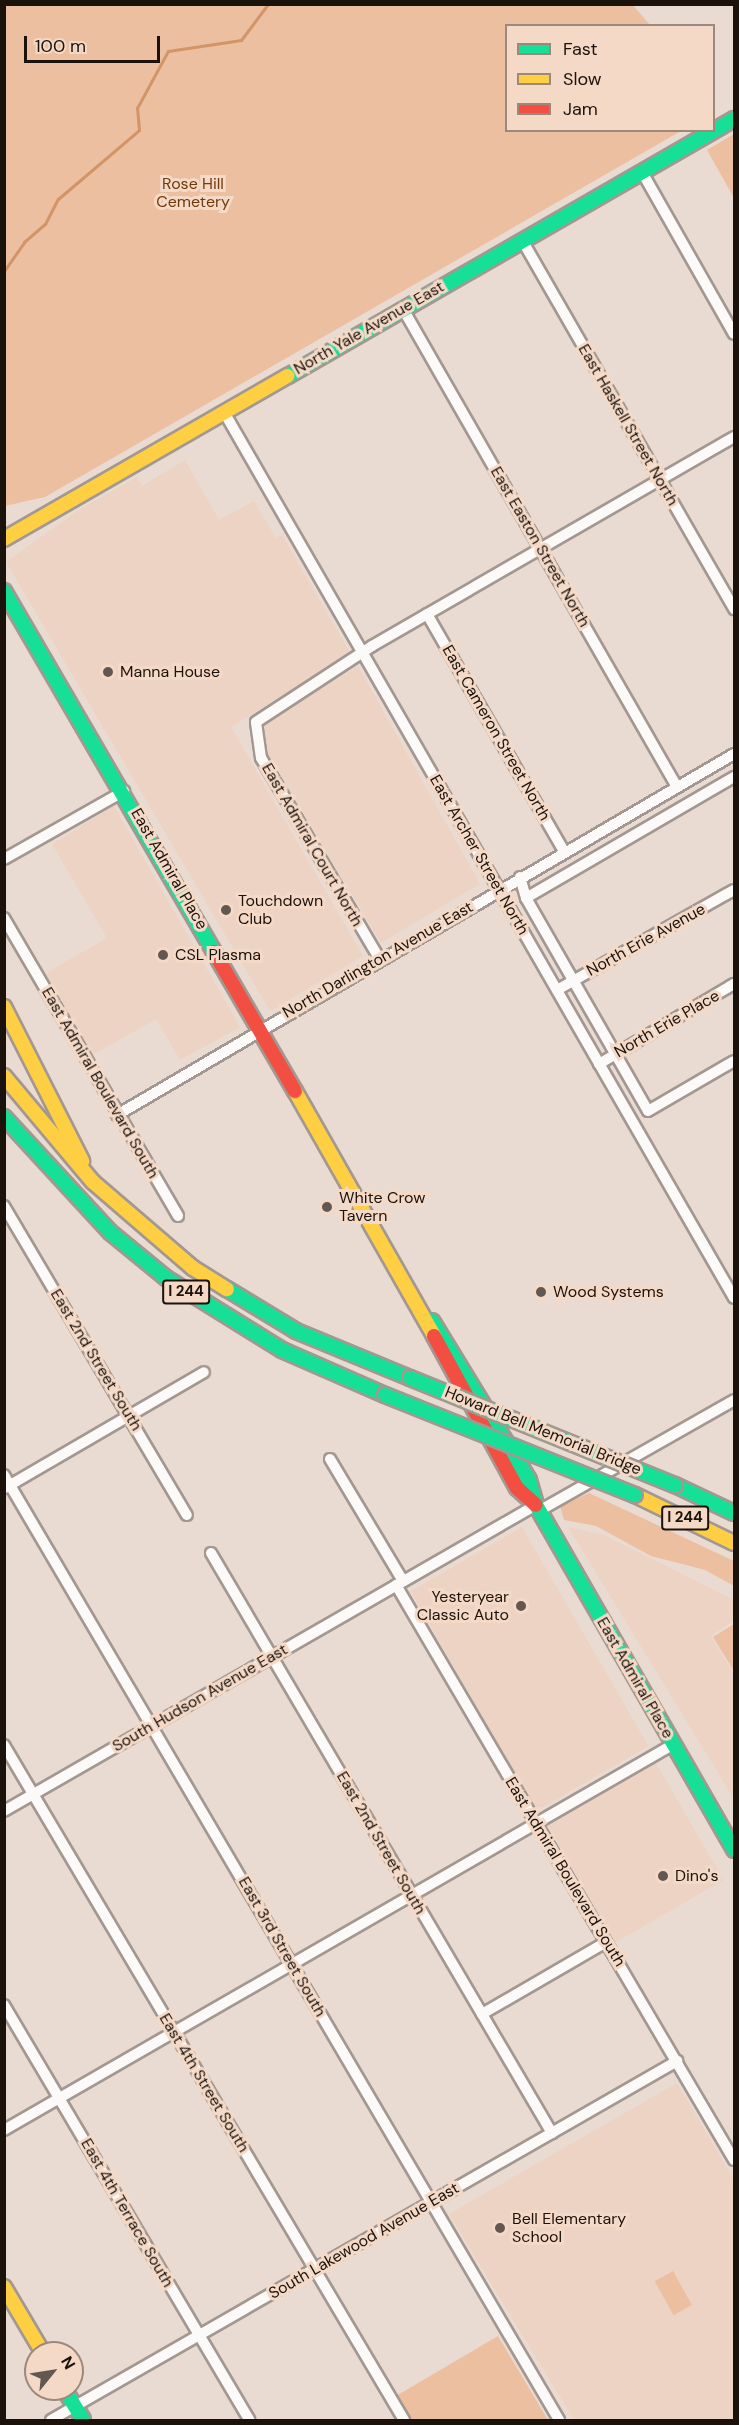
<!DOCTYPE html>
<style>
body{margin:0}
#map{position:relative;width:739px;height:2425px;overflow:hidden;background:#eadbd2;font-family:"DM Sans",sans-serif}
div>[style]{position:absolute}
.built>*{inset:0;background:#ecd3c3;transform-origin:0 0}
.green>*{inset:0;background:#ecbfa1;transform-origin:0 0}
.stream>*{height:3px;margin:-1.5px;padding:0 1.5px;transform-origin:1.5px;border-radius:1.5px;background:#d39466}
.roads{filter:drop-shadow(2px 0 #a39891) drop-shadow(-2px 0 #a39891) drop-shadow(0 2px #a39891) drop-shadow(0 -2px #a39891)}
.street>*{height:10px;margin:-5px;padding:0 5px;transform-origin:5px;border-radius:5px;background:#fcfaf8}
.fast>*{height:14px;margin:-7px;padding:0 7px;transform-origin:7px;border-radius:7px;background:#16e098}
.slow>*{height:14px;margin:-7px;padding:0 7px;transform-origin:7px;border-radius:7px;background:#ffcf43}
.jam>*{height:14px;margin:-7px;padding:0 7px;transform-origin:7px;border-radius:7px;background:#f24e42}
.bridges{filter:drop-shadow(2px 0 #a39891) drop-shadow(-2px 0 #a39891) drop-shadow(0 2px #a39891) drop-shadow(0 -2px #a39891)}
.fast-bridge>*{height:14px;margin:-7px;padding:0 7px;transform-origin:7px;border-radius:7px;background:#16e098}
.dots>*{width:16px;height:16px;translate:-50% -50%;box-sizing:border-box;border:3px solid #f4d9c7;border-radius:50%}
span{translate:-50% -50%;white-space:nowrap;text-align:center;line-height:1.15;-webkit-text-stroke:6px #f4d9c7;paint-order:stroke}
.shield-label span{padding:2px 4px;background:#f4d9c7;border:2px solid;border-radius:4px;-webkit-text-stroke-width:0}
.shield-label{font-size:15px;color:#1b120c;font-weight:700}
.park-label{font-size:16px;color:#713a0b}
.street-label{font-size:16px;color:#1b120c}
.poi-label{font-size:16px;color:#1b120c}
.left{translate:0 -50%;text-align:left}
.right{translate:-100% -50%;text-align:right}
.frame{position:absolute;inset:0;border:6px solid #1b120c;pointer-events:none}
.legend{position:absolute;left:505px;top:24px;width:210px;height:108px;box-sizing:border-box;background:#f4d9c7;border:2px solid #9d897c;margin:0;padding:8px 10px;list-style:none;font-size:18px;color:#1b120c}
.legend li{display:flex;align-items:center;gap:12px;height:30px}
.legend b{width:30px;border:2px solid #9d897c}
.north{position:absolute;left:24px;top:2341px;width:60px;height:60px;box-sizing:border-box;background:#f4d9c7;border:2px solid #9d897c;border-radius:50%;rotate:60deg;font-size:16px;font-weight:700;line-height:24px;text-align:center;color:#1b120c}
.north::after{content:'';display:block;margin:auto;width:21px;height:27px;background:#635851;clip-path:polygon(50% 0,100% 100%,50% 72%,0 100%)}
.scale{position:absolute;left:24px;top:36px;width:136px;height:27px;box-sizing:border-box;border:3px solid #1b120c;border-top:0;padding-left:8px;font-size:18px;line-height:21px;white-space:nowrap;color:#1b120c;-webkit-text-stroke:4px #f4d9c7;paint-order:stroke}
</style>
<div id="map">
<div class="built">
<i style="clip-path:polygon(185px 460px,219px 520px,254px 501px,276px 538px,282px 535px,350px 653px,231px 727px,363px 956px,270px 1011px,6px 562px,80px 509px,137px 477px,142px 486px)"></i>
<i style="clip-path:polygon(358px 666px,480px 884px,381px 943px,268px 754px,260px 727px)"></i>
<i style="clip-path:polygon(114px 806px,240px 1027px,180px 1060px,156px 1019px,93px 1055px,46px 973px,107px 938px,52px 844px)"></i>
<i style="left:522px;top:1527px;width:253px;height:129px;rotate:60deg"></i>
<i style="clip-path:polygon(568px 1527px,604px 1535px,734px 1600px,734px 1620px,711px 1636px,734px 1674px,734px 1799px)"></i>
<i style="left:656px;top:1763px;width:135px;height:125px;rotate:60deg"></i>
<i style="clip-path:polygon(677px 2083px,733px 2178px,734px 2420px,574px 2420px,449px 2214px)"></i>
</div>
<div class="green">
<i style="clip-path:polygon(4px 5px,633px 5px,650px 25px,506px 26px,506px 130px,681px 131px,45px 497px,5px 506px)"></i>
<i style="clip-path:polygon(734px 134px,734px 198px,707px 150px)"></i>
<i style="clip-path:polygon(589px 1493px,734px 1561px,734px 1586px,705px 1570px,651px 1556px,596px 1526px,564px 1520px,560px 1506px)"></i>
<i style="clip-path:polygon(734px 1624px,734px 1671px,713px 1637px)"></i>
<i style="left:673px;top:2271px;width:39px;height:21px;rotate:61deg"></i>
<i style="clip-path:polygon(498px 2336px,548px 2420px,410px 2420px,396px 2396px)"></i>
</div>
<div class="stream">
<i style="left:4px;top:271px;width:35px;rotate:-55deg"></i>
<i style="left:24px;top:242px;width:28px;rotate:-41deg"></i>
<i style="left:45px;top:224px;width:28px;rotate:-63deg"></i>
<i style="left:58px;top:199px;width:106px;rotate:-40.4deg"></i>
<i style="left:139px;top:130px;width:22px;rotate:-95deg"></i>
<i style="left:137px;top:108px;width:65px;rotate:-61.5deg"></i>
<i style="left:168px;top:51px;width:74px;rotate:-8.6deg"></i>
<i style="left:241px;top:40px;width:45px;rotate:-53.1deg"></i>
</div>
<div class="roads">
<div class="street">
<i style="left:642px;top:172px;width:186px;rotate:60.4deg"></i>
<i style="left:522px;top:240px;width:426px;rotate:60.1deg"></i>
<i style="left:403px;top:309px;width:551px;rotate:60.18deg"></i>
<i style="left:224px;top:412px;width:1022px;rotate:60.07deg"></i>
<i style="left:427px;top:614px;width:274px;rotate:60deg"></i>
<i style="left:4px;top:859px;width:138px;rotate:-29.5deg"></i>
<i style="left:520px;top:877px;width:22px;rotate:74deg"></i>
<i style="left:526px;top:898px;width:245px;rotate:60.2deg"></i>
<i style="left:648px;top:1111px;width:99px;rotate:-30.2deg"></i>
<i style="left:526px;top:898px;width:241px;rotate:-30.2deg"></i>
<i style="left:4px;top:918px;width:345px;rotate:59.7deg"></i>
<i style="left:379px;top:958px;width:232px;rotate:-120.5deg"></i>
<i style="left:261px;top:758px;width:36px;rotate:-98deg"></i>
<i style="left:256px;top:722px;width:139px;rotate:-33.2deg"></i>
<i style="left:372px;top:646px;width:418px;rotate:-30deg"></i>
<i style="left:557px;top:990px;width:203px;rotate:-29.5deg"></i>
<i style="left:599px;top:1064px;width:157px;rotate:-30.7deg"></i>
<i style="left:117px;top:1115px;width:715px;rotate:-30.33deg"></i>
<i style="left:4px;top:1206px;width:359px;rotate:59.4deg"></i>
<i style="left:330px;top:1459px;width:142px;rotate:59.1deg"></i>
<i style="left:4px;top:1475px;width:1096px;rotate:59.57deg"></i>
<i style="left:5px;top:1488px;width:230px;rotate:-30.2deg"></i>
<i style="left:539px;top:1511px;width:224px;rotate:-29.6deg"></i>
<i style="left:211px;top:1553px;width:673px;rotate:59.55deg"></i>
<i style="left:396px;top:1585px;width:667px;rotate:59.55deg"></i>
<i style="left:4px;top:1745px;width:785px;rotate:59.35deg"></i>
<i style="left:4px;top:1811px;width:614px;rotate:-29.91deg"></i>
<i style="left:4px;top:2005px;width:482px;rotate:59.4deg"></i>
<i style="left:482px;top:2014px;width:143px;rotate:-30.1deg"></i>
<i style="left:4px;top:2130px;width:773px;rotate:-29.95deg"></i>
<i style="left:51px;top:2420px;width:722px;rotate:-29.83deg"></i>
</div>
<div class="fast">
<i style="left:288px;top:376px;width:515px;rotate:-29.95deg"></i>
<i style="left:4px;top:591px;width:418px;rotate:59.8deg"></i>
<i style="left:4px;top:1117px;width:156px;rotate:47.3deg"></i>
<i style="left:110px;top:1232px;width:72px;rotate:39.4deg"></i>
<i style="left:166px;top:1278px;width:137px;rotate:31.8deg"></i>
<i style="left:282px;top:1350px;width:112px;rotate:23.6deg"></i>
<i style="left:227px;top:1289px;width:81px;rotate:31.3deg"></i>
<i style="left:296px;top:1331px;width:123px;rotate:22.4deg"></i>
<i style="left:432px;top:1321px;width:186px;rotate:58.6deg"></i>
<i style="left:529px;top:1480px;width:26px;rotate:74deg"></i>
<i style="left:536px;top:1505px;width:398px;rotate:60.1deg"></i>
<i style="left:675px;top:1485px;width:65px;rotate:25.4deg"></i>
<i style="left:64px;top:2389px;width:36px;rotate:58deg"></i>
</div>
<div class="slow">
<i style="left:4px;top:539px;width:327px;rotate:-29.9deg"></i>
<i style="left:4px;top:1007px;width:173px;rotate:63.1deg"></i>
<i style="left:4px;top:1076px;width:138px;rotate:50deg"></i>
<i style="left:93px;top:1182px;width:132px;rotate:40.7deg"></i>
<i style="left:193px;top:1268px;width:40px;rotate:32deg"></i>
<i style="left:295px;top:1091px;width:282px;rotate:60.4deg"></i>
<i style="left:635px;top:1495px;width:110px;rotate:25.9deg"></i>
<i style="left:4px;top:2287px;width:77px;rotate:59.4deg"></i>
</div>
<div class="jam">
<i style="left:214px;top:952px;width:161px;rotate:59.8deg"></i>
<i style="left:434px;top:1336px;width:173px;rotate:61.4deg"></i>
<i style="left:517px;top:1488px;width:25px;rotate:42deg"></i>
</div>
</div>
<div class="bridges">
<div class="fast-bridge">
<i style="left:410px;top:1378px;width:286px;rotate:22deg"></i>
<i style="left:385px;top:1395px;width:269px;rotate:21.8deg"></i>
</div>
</div>
<div class="dots">
<i style="left:108px;top:672px;background:#635851"></i>
<i style="left:226px;top:910px;background:#635851"></i>
<i style="left:163px;top:955px;background:#635851"></i>
<i style="left:327px;top:1207px;background:#635851"></i>
<i style="left:541px;top:1292px;background:#635851"></i>
<i style="left:521px;top:1606px;background:#635851"></i>
<i style="left:663px;top:1876px;background:#635851"></i>
<i style="left:500px;top:2228px;background:#635851"></i>
</div>
<div class="shield-label">
<span style="left:186px;top:1292px">I 244</span>
<span style="left:685px;top:1518px">I 244</span>
</div>
<div class="park-label">
<span style="left:193px;top:193px">Rose Hill<br>Cemetery</span>
</div>
<div class="street-label">
<span style="left:369px;top:328px;rotate:-30deg">North Yale Avenue East</span>
<span style="left:628px;top:425px;rotate:60deg">East Haskell Street North</span>
<span style="left:540px;top:547px;rotate:60deg">East Easton Street North</span>
<span style="left:496px;top:733px;rotate:60deg">East Cameron Street North</span>
<span style="left:312px;top:845px;rotate:60deg">East Admiral Court North</span>
<span style="left:479px;top:855px;rotate:60deg">East Archer Street North</span>
<span style="left:169px;top:869px;rotate:60deg">East Admiral Place</span>
<span style="left:646px;top:940px;rotate:-29deg">North Erie Avenue</span>
<span style="left:378px;top:960px;rotate:-30deg">North Darlington Avenue East</span>
<span style="left:667px;top:1024px;rotate:-30deg">North Erie Place</span>
<span style="left:100px;top:1083px;rotate:60deg">East Admiral Boulevard South</span>
<span style="left:96px;top:1360px;rotate:59deg">East 2nd Street South</span>
<span style="left:543px;top:1431px;rotate:22deg">Howard Bell Memorial Bridge</span>
<span style="left:635px;top:1678px;rotate:60deg">East Admiral Place</span>
<span style="left:200px;top:1698px;rotate:-30deg">South Hudson Avenue East</span>
<span style="left:381px;top:1843px;rotate:60deg">East 2nd Street South</span>
<span style="left:565px;top:1872px;rotate:59deg">East Admiral Boulevard South</span>
<span style="left:282px;top:1947px;rotate:60deg">East 3rd Street South</span>
<span style="left:204px;top:2083px;rotate:59deg">East 4th Street South</span>
<span style="left:127px;top:2213px;rotate:60deg">East 4th Terrace South</span>
<span style="left:364px;top:2241px;rotate:-30deg">South Lakewood Avenue East</span>
</div>
<div class="poi-label">
<span class="left" style="left:120px;top:672px">Manna House</span>
<span class="left" style="left:238px;top:910px">Touchdown<br>Club</span>
<span class="left" style="left:175px;top:955px">CSL Plasma</span>
<span class="left" style="left:339px;top:1207px">White Crow<br>Tavern</span>
<span class="left" style="left:553px;top:1292px">Wood Systems</span>
<span class="right" style="left:509px;top:1606px">Yesteryear<br>Classic Auto</span>
<span class="left" style="left:675px;top:1876px">Dino's</span>
<span class="left" style="left:512px;top:2228px">Bell Elementary<br>School</span>
</div>
<div class="frame"></div>
<ul class="legend">
<li><b style="height:8px;background:#16e098"></b>Fast</li>
<li><b style="height:8px;background:#ffcf43"></b>Slow</li>
<li><b style="height:8px;background:#f24e42"></b>Jam</li>
</ul>
<div class="north">N</div>
<div class="scale">100 m</div>
</div>
